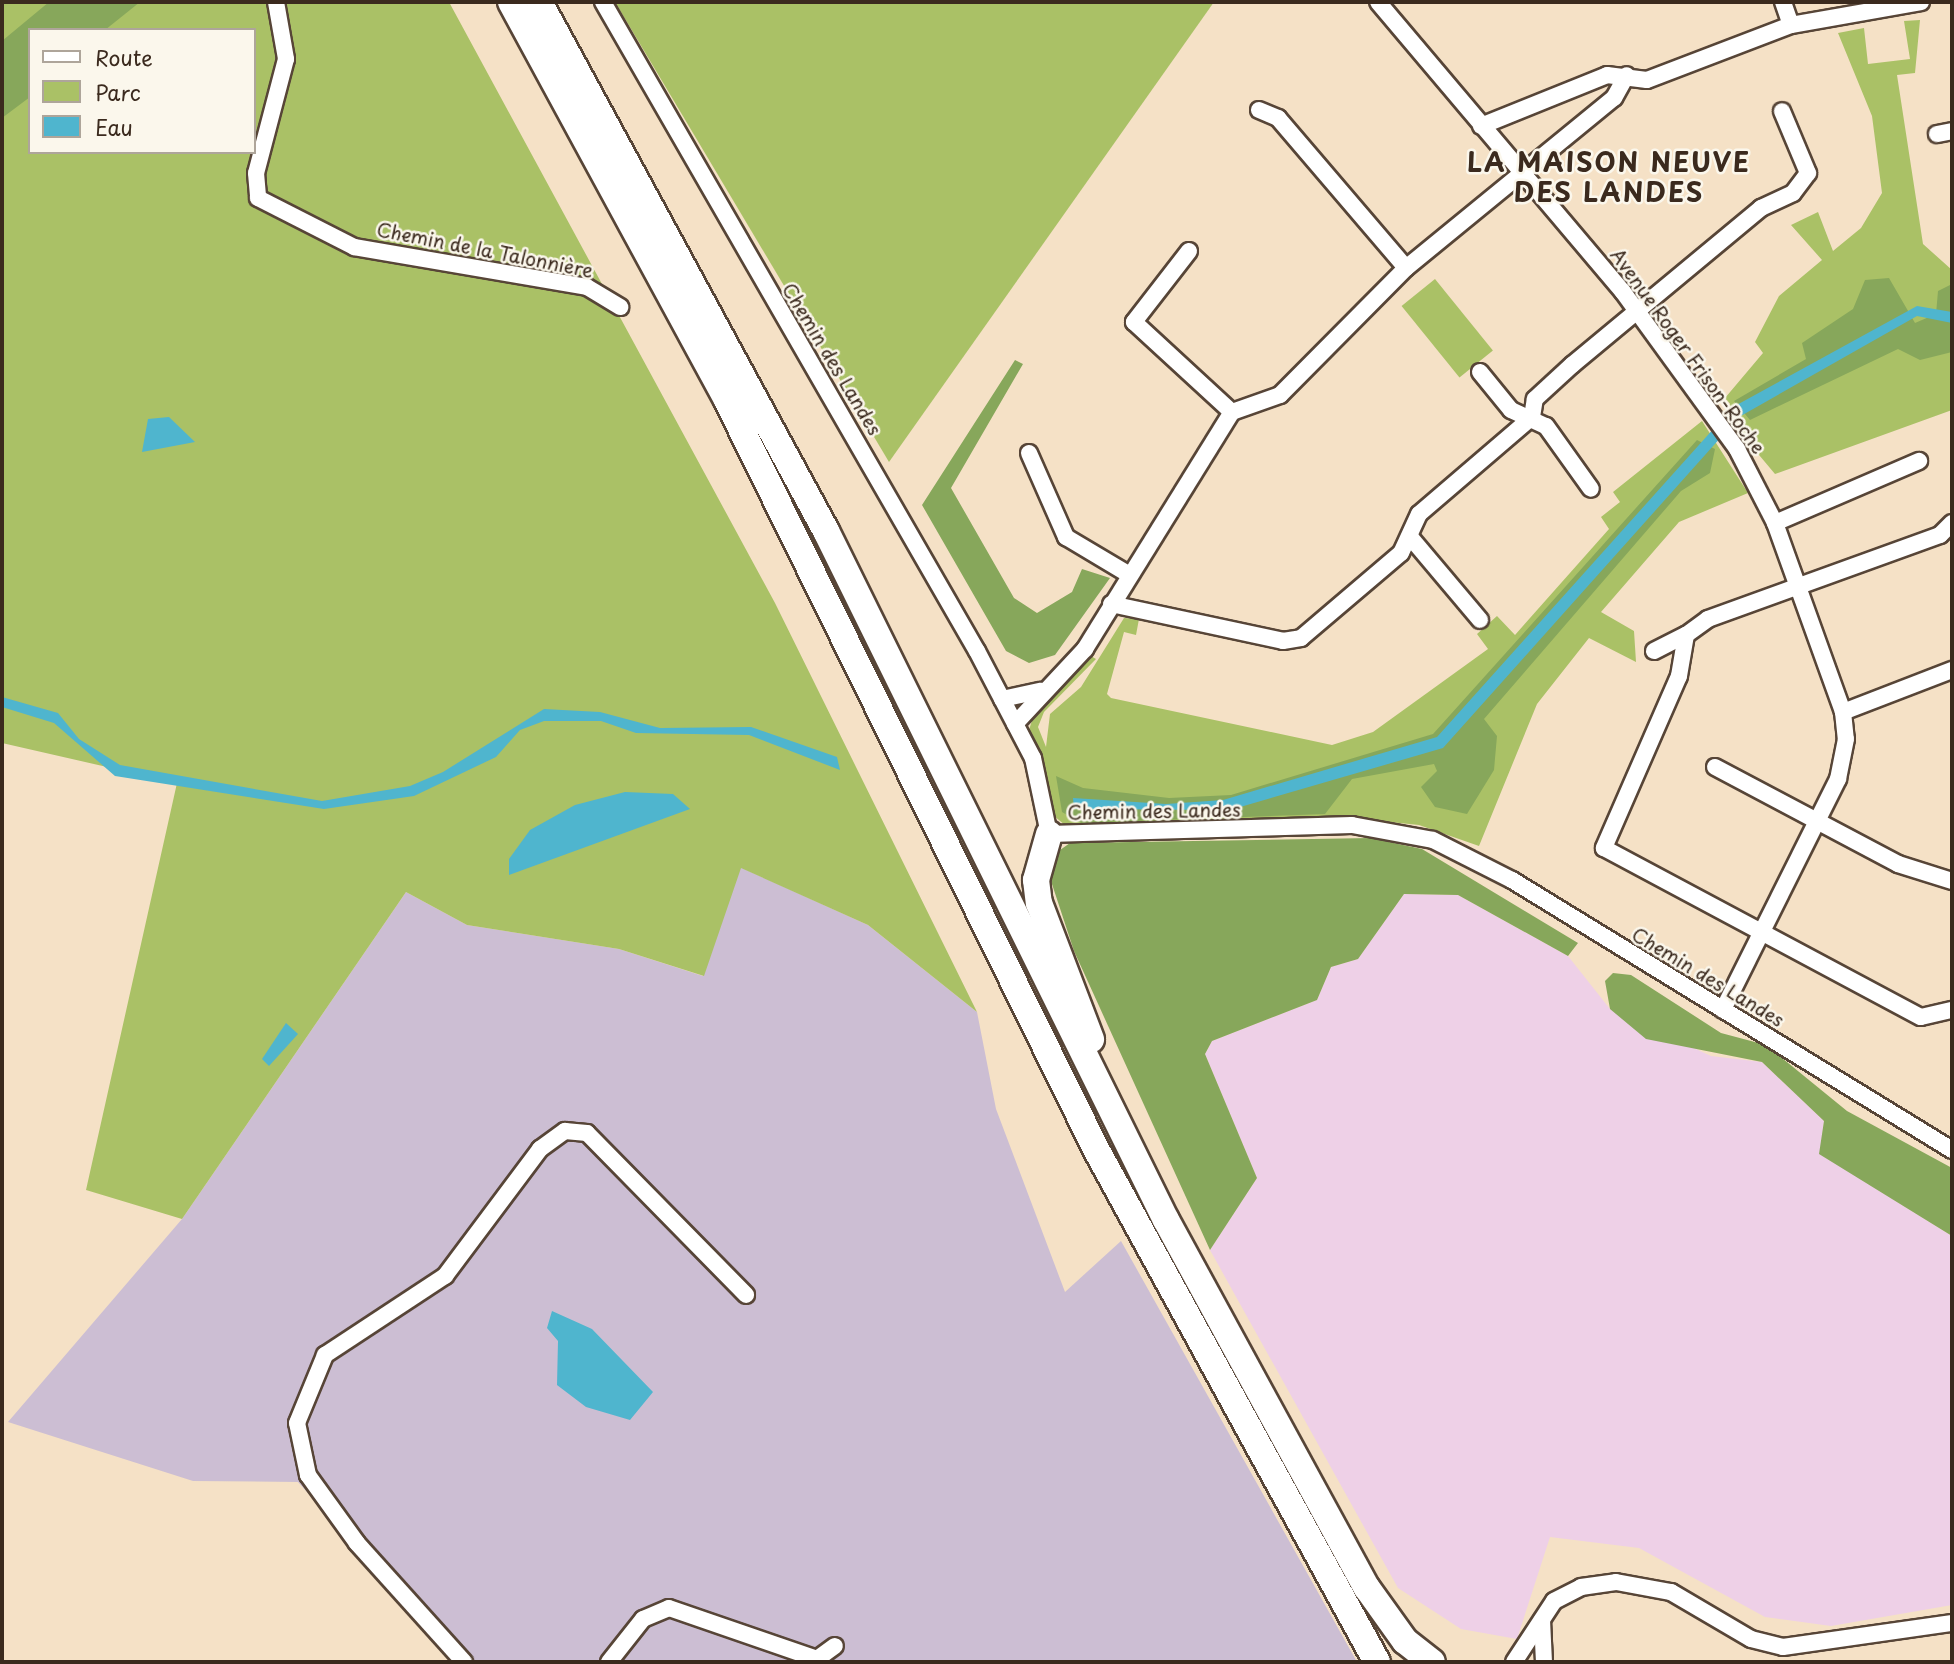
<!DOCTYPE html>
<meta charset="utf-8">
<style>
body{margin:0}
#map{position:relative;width:1954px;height:1664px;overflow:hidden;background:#f5e1c6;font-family:"Playpen Sans",sans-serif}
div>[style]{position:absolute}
.built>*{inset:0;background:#eed0e7}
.industrial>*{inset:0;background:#ccbed3}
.green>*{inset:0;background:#aac166;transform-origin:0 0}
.forest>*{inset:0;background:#87a75b}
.water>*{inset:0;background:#4fb5ce}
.roads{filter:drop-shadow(2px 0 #574537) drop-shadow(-2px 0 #574537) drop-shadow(0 2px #574537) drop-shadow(0 -2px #574537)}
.minor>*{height:16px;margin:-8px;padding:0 8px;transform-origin:8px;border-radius:8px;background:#fff}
.trunk>*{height:26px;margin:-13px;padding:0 13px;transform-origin:13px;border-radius:13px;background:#fff}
span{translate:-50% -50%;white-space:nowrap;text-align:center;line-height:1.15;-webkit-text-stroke:5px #fbf7ec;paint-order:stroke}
.street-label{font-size:19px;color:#3b2a1e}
.district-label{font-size:26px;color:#3b2a1e;font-weight:700;letter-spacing:2px}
.frame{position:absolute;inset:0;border:4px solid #3b2a1e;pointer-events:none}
.legend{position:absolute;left:28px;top:28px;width:228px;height:126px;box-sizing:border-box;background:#fbf7ec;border:2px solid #aea59a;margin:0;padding:9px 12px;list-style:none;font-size:21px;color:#3b2a1e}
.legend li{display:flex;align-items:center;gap:14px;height:35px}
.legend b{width:35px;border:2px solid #aea59a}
</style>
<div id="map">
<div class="built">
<i style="clip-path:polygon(1404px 894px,1458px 895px,1568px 956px,1610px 1009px,1711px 1056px,1762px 1062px,1824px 1121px,1820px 1154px,1952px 1236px,1952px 1605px,1831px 1626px,1765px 1617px,1639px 1548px,1550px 1537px,1517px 1639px,1461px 1629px,1398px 1588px,1210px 1250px,1257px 1178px,1205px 1054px,1212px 1041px,1317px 1000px,1331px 967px,1358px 959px)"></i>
</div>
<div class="industrial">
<i style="clip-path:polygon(740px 867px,868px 925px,977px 1012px,996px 1109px,1065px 1292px,1121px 1241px,1357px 1662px,461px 1662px,298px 1482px,193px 1481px,8px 1422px,182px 1219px,406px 892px,467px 925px,619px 949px,703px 976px)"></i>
</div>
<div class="green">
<i style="clip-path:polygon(evenodd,2px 2px,449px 2px,775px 603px,977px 1012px,868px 925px,741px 868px,704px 976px,619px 949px,467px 925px,406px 892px,182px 1219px,86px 1190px,177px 783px,2px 743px,2px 2px,30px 30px,254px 30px,254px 152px,30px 152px,30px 30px)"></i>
<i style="clip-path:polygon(615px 2px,1214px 2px,889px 462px)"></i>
<i style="clip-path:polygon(1920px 20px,1915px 73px,1897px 75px,1923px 244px,1952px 270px,1952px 410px,1775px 474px,1723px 412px,1730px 404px,1725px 398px,1763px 353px,1755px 342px,1779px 296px,1822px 260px,1791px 225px,1818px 212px,1833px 251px,1861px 228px,1882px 193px,1872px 116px,1838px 33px,1864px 28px,1868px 64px,1910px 59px,1904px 21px)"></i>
<i style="left:1435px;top:279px;width:92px;height:43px;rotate:51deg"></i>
<i style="clip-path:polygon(1702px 421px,1748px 493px,1679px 522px,1601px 612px,1634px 631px,1636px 662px,1589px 638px,1537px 704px,1479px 846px,1419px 825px,1370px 820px,1097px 827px,1065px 825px,1054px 816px,1029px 730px,1035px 711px,1089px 655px,1096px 659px,1044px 712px,1038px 727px,1046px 747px,1050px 714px,1081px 687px,1124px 618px,1139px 619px,1136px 635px,1124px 632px,1107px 694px,1111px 698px,1332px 745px,1373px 732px,1488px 649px,1477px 634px,1497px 616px,1515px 635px,1609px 529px,1601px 517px,1620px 502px,1613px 492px)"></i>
</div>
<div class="forest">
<i style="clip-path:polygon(49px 2px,140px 2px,105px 30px,30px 30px,30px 97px,2px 118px,2px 41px)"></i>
<i style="clip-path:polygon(1889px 278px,1915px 323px,1936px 314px,1938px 291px,1952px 284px,1952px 352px,1920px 360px,1898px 349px,1750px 420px,1734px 401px,1806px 359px,1802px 343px,1853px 309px,1865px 280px)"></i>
<i style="clip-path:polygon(1015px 360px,1023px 364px,951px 488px,1014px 598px,1037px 613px,1072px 592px,1082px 569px,1110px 578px,1055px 655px,1029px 663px,1006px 651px,922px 505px)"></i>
<i style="clip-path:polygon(1697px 440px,1715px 449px,1710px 473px,1681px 491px,1484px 719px,1497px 736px,1494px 770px,1467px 814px,1435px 807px,1421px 787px,1437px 771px,1434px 764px,1352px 779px,1325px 814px,1081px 823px,1062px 812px,1056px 776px,1083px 788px,1169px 798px,1231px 795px,1433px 734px)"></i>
<i style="clip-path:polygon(1370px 838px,1422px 849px,1578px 943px,1568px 956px,1458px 895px,1404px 894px,1358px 959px,1331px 967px,1317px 1000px,1212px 1041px,1205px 1054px,1257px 1178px,1210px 1250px,1074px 951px,1050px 878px,1053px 855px,1070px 843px)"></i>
<i style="clip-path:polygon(1613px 973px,1631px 975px,1721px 1033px,1766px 1045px,1847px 1111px,1952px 1168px,1952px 1236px,1819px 1154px,1824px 1121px,1762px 1062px,1646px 1039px,1610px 1009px,1605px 981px)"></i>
</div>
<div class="water">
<i style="clip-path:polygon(1917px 306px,1952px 312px,1952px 323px,1917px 316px,1739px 417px,1443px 748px,1230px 810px,1074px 809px,1073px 798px,1166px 804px,1223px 800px,1437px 737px,1733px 407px)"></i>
<i style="clip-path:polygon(169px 417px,195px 442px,142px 452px,148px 419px)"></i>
<i style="clip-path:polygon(2px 697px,58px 713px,79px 739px,120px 765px,322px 801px,410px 786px,443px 772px,544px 709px,600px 712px,660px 728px,751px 727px,837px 757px,840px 770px,749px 735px,636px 733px,601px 721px,544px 721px,520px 730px,496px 757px,414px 796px,324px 809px,115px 776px,54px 723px,2px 707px)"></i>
<i style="clip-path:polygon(625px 792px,673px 794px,690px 809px,509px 875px,509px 859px,530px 830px,575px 805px)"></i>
<i style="clip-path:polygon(286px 1023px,298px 1034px,269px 1066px,262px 1059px)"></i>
<i style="clip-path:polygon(552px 1311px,592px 1329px,653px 1392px,630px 1420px,586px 1407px,557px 1385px,558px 1341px,547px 1328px)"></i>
</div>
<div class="roads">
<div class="minor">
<i style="left:276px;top:2px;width:58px;rotate:80deg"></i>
<i style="left:286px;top:59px;width:118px;rotate:104.7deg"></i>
<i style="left:256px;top:173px;width:25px;rotate:85deg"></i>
<i style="left:258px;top:198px;width:108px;rotate:27deg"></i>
<i style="left:354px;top:247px;width:236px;rotate:9.7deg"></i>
<i style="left:587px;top:287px;width:39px;rotate:31deg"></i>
<i style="left:603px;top:2px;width:749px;rotate:60.05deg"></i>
<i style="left:977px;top:651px;width:121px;rotate:62.4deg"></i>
<i style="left:1033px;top:758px;width:78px;rotate:78.1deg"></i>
<i style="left:1049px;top:834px;width:303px;rotate:-1.7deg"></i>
<i style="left:1352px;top:825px;width:82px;rotate:10.5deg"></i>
<i style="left:1433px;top:840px;width:89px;rotate:26.9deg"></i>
<i style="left:1512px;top:880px;width:516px;rotate:31.53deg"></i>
<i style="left:1378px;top:2px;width:380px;rotate:49.8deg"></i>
<i style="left:1623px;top:292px;width:194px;rotate:54deg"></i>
<i style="left:1737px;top:449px;width:83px;rotate:62.8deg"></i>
<i style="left:1775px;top:523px;width:201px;rotate:70.2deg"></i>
<i style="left:1843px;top:712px;width:27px;rotate:84deg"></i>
<i style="left:1846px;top:739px;width:41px;rotate:101.3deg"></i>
<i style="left:1838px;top:779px;width:258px;rotate:116.5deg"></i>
<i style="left:1783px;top:2px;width:24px;rotate:71deg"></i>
<i style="left:1259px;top:110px;width:21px;rotate:23deg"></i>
<i style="left:1278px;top:118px;width:197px;rotate:49.5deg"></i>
<i style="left:1481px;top:126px;width:136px;rotate:-22deg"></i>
<i style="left:1607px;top:75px;width:40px;rotate:7.1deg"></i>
<i style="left:1647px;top:80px;width:154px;rotate:-20.9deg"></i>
<i style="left:1791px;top:25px;width:132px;rotate:-10deg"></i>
<i style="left:1937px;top:134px;width:15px;rotate:-11deg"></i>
<i style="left:1189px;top:251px;width:90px;rotate:127.8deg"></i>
<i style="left:1134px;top:322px;width:133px;rotate:42.6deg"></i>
<i style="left:1480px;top:372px;width:49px;rotate:50.8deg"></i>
<i style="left:1511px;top:410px;width:38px;rotate:25deg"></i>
<i style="left:1546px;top:426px;width:77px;rotate:54.5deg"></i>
<i style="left:1029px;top:453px;width:92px;rotate:66.2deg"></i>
<i style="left:1066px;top:537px;width:72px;rotate:30.8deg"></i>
<i style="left:1775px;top:523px;width:157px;rotate:-23.3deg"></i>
<i style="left:1952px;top:523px;width:17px;rotate:135deg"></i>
<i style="left:1940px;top:535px;width:247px;rotate:160.1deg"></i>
<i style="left:1708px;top:619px;width:27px;rotate:144deg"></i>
<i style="left:1686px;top:635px;width:42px;rotate:99.7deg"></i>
<i style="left:1679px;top:676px;width:188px;rotate:113.6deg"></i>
<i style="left:1604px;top:848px;width:359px;rotate:28.1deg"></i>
<i style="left:1921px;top:1017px;width:32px;rotate:-13deg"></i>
<i style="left:1411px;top:538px;width:107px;rotate:49.9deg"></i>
<i style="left:1111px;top:604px;width:176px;rotate:12.1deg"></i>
<i style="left:1283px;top:641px;width:18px;rotate:-9deg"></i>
<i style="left:1301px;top:638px;width:131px;rotate:-40.4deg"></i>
<i style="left:1401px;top:553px;width:43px;rotate:-65.2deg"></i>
<i style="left:1419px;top:514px;width:149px;rotate:-40.6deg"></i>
<i style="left:1532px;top:417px;width:18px;rotate:-81deg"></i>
<i style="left:1535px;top:399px;width:50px;rotate:-42.6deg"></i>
<i style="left:1572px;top:365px;width:246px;rotate:-39.7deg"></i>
<i style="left:1761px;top:208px;width:35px;rotate:-25deg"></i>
<i style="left:1793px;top:193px;width:25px;rotate:-53deg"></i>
<i style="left:1808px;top:173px;width:67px;rotate:-112.8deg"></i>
<i style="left:1654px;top:651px;width:36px;rotate:-27deg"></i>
<i style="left:1002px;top:699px;width:40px;rotate:-12deg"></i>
<i style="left:1843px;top:712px;width:117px;rotate:-21.1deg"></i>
<i style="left:1015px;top:724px;width:103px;rotate:-47deg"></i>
<i style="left:1085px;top:649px;width:279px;rotate:-58.2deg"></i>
<i style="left:1232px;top:412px;width:51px;rotate:-19.5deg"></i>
<i style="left:1280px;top:395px;width:179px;rotate:-45.2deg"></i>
<i style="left:1406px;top:268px;width:269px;rotate:-39.3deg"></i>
<i style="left:1614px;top:98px;width:26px;rotate:-61deg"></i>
<i style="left:1715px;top:767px;width:207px;rotate:27.9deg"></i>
<i style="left:1898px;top:864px;width:57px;rotate:17.5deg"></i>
<i style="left:1542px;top:1620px;width:42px;rotate:87.3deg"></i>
<i style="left:464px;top:1662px;width:160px;rotate:-132deg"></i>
<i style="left:357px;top:1543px;width:84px;rotate:-125.8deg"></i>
<i style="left:308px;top:1475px;width:53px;rotate:-101.9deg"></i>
<i style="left:297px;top:1423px;width:74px;rotate:-67.6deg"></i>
<i style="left:325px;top:1355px;width:144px;rotate:-33.4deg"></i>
<i style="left:445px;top:1276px;width:159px;rotate:-53.2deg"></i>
<i style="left:540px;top:1149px;width:31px;rotate:-36deg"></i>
<i style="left:565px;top:1131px;width:22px;rotate:5deg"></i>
<i style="left:587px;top:1133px;width:227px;rotate:45.5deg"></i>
<i style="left:609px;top:1662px;width:55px;rotate:-51.7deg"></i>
<i style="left:643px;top:1619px;width:28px;rotate:-23deg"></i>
<i style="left:669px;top:1608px;width:157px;rotate:19deg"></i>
<i style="left:817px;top:1659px;width:22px;rotate:-36deg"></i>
<i style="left:1514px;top:1662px;width:73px;rotate:-56.7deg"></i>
<i style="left:1554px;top:1601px;width:30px;rotate:-27deg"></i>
<i style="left:1581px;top:1587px;width:35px;rotate:-8deg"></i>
<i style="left:1616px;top:1582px;width:56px;rotate:10.3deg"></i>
<i style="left:1671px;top:1592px;width:93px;rotate:30.4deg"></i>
<i style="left:1751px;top:1639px;width:33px;rotate:14deg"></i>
<i style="left:1783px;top:1647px;width:171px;rotate:-8.1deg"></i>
</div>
<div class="trunk">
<i style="left:511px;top:2px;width:453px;rotate:61.5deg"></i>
<i style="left:727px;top:400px;width:835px;rotate:63.77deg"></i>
<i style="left:1096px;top:1149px;width:585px;rotate:61.29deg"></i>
<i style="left:539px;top:2px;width:602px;rotate:61.52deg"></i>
<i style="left:826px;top:531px;width:768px;rotate:63.74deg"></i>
<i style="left:1166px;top:1220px;width:419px;rotate:61.4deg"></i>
<i style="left:1367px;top:1588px;width:65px;rotate:54.4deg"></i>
<i style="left:1405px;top:1641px;width:34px;rotate:38deg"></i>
<i style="left:1049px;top:834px;width:48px;rotate:105.8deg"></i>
<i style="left:1036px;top:880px;width:23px;rotate:83deg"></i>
<i style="left:1039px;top:903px;width:146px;rotate:69.1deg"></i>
</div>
</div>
<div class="street-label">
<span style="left:485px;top:250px;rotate:11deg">Chemin de la Talonnière</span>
<span style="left:1688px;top:351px;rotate:54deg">Avenue Roger Frison-Roche</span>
<span style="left:832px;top:359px;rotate:59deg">Chemin des Landes</span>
<span style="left:1154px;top:811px;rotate:-1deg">Chemin des Landes</span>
<span style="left:1708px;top:977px;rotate:31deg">Chemin des Landes</span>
</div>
<div class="district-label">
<span style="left:1609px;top:177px">LA MAISON NEUVE<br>DES LANDES</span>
</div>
<div class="frame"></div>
<ul class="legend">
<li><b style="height:9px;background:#fff"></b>Route</li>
<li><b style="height:19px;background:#aac166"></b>Parc</li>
<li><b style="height:19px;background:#4fb5ce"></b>Eau</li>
</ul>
</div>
